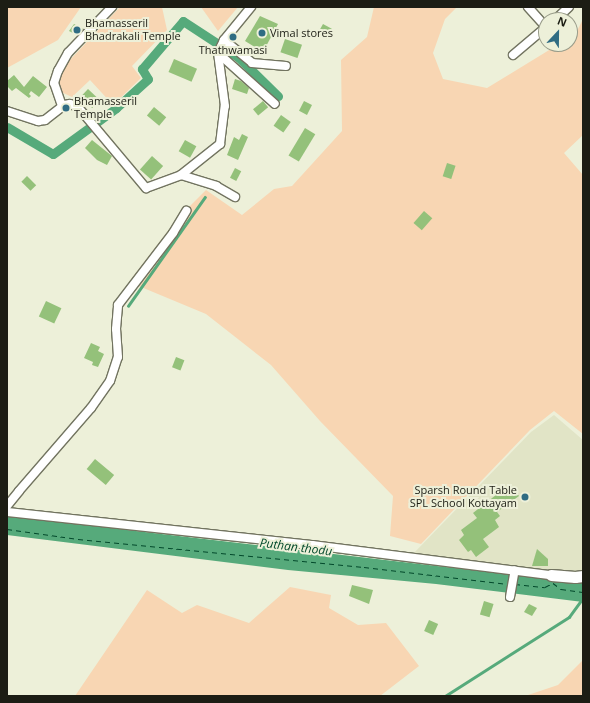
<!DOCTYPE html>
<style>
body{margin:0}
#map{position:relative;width:590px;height:703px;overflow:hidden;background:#edf0d9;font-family:"Open Sans",sans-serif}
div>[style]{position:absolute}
.built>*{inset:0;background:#e1e4c6}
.green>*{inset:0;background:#f8d6b3}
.water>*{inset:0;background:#56aa7b}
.stream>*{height:2.5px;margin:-1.25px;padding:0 1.25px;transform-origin:1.25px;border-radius:1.25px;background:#56aa7b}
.canal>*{height:9px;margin:-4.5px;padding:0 4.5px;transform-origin:4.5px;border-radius:4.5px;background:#56aa7b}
.ferry>*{height:1px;margin-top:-0.5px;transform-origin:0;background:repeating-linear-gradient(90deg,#01482a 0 5px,transparent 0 9px)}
.building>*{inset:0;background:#94c17a;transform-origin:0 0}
.roads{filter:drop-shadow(1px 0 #727460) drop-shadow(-1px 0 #727460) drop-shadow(0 1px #727460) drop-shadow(0 -1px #727460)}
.minor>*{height:8px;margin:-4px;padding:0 4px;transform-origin:4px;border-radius:4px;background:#fff}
.major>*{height:11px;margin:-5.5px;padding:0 5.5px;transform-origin:5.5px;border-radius:5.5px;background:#fff}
.dots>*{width:11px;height:11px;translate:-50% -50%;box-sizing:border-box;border:2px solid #edf0d9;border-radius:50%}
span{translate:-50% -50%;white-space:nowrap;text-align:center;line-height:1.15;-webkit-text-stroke:4px #edf0d9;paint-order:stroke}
.poi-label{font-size:11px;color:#1c1d14}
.left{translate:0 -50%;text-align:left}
.right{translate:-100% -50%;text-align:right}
.water-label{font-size:12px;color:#01482a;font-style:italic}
.frame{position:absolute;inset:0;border:8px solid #1c1d14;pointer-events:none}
.north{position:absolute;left:538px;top:12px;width:40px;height:40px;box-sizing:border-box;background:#edf0d9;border:1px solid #999c8a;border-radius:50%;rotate:22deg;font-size:11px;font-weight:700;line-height:16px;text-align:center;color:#1c1d14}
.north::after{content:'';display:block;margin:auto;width:14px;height:18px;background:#2f6c83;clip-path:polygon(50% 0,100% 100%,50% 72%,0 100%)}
</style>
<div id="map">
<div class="built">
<i style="clip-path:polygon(554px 415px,583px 440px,583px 571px,574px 574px,412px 555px,531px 432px)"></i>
</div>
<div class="green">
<i style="clip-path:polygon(7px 7px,81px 7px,58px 40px,7px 68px)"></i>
<i style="clip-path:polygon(120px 7px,162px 7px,167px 30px,132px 66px,141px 78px,113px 105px,90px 80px,72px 97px,59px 91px,59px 77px,68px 62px)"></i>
<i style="clip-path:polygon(201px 7px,238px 7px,218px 31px)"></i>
<i style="clip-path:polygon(374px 7px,457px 7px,445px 19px,433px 53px,443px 79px,487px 88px,559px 44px,570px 44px,570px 37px,575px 35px,583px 19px,583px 135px,564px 153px,583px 175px,583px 434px,554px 411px,530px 430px,421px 544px,390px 536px,393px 496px,320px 421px,271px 365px,206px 314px,129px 282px,178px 218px,206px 190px,242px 215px,274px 189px,292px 186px,342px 131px,341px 60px,367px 37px)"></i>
<i style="clip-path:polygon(290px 587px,331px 595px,329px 608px,358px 625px,386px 623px,419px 666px,380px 696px,75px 696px,147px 590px,182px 613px,197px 605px,249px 623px)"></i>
<i style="clip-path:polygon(583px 660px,583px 696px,525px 696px,558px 685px)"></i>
</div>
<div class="water">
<i style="clip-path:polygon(7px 516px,583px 583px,583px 602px,436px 584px,288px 570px,7px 535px)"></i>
</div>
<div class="stream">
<i style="left:128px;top:306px;width:133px;rotate:-54.8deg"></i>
<i style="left:445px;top:696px;width:147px;rotate:-32.5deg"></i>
<i style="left:569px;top:617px;width:24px;rotate:-54deg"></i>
</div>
<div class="canal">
<i style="left:7px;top:127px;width:53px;rotate:30.4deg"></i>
<i style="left:53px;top:154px;width:78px;rotate:-36.1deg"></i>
<i style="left:116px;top:108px;width:43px;rotate:-42.2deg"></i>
<i style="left:148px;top:79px;width:12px;rotate:-121deg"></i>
<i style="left:142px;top:69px;width:63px;rotate:-49.5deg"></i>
<i style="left:183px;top:21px;width:66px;rotate:33.2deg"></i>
<i style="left:238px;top:57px;width:56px;rotate:44.3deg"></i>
</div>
<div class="ferry">
<i style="left:7px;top:529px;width:72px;rotate:8deg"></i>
<i style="left:78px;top:539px;width:287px;rotate:5.6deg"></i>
<i style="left:364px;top:567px;width:145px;rotate:6.7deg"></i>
<i style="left:515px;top:584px;width:30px;rotate:6deg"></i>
<i style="left:545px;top:587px;width:9px;rotate:-27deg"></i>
<i style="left:553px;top:583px;width:10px;rotate:37deg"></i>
<i style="left:561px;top:589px;width:22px;rotate:8deg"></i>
</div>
<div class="building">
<i style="clip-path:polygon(260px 16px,278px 24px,263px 52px,245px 41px)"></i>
<i style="clip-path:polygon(74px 24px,83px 29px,77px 35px,69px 31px)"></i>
<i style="left:323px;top:24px;width:10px;height:11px;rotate:29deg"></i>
<i style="left:285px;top:39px;width:18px;height:14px;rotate:19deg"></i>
<i style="left:174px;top:59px;width:25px;height:14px;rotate:23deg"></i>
<i style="clip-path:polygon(14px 75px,24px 87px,33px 76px,47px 87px,39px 97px,31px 91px,29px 94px,31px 96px,29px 98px,16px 88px,12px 91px,7px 86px,7px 81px)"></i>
<i style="clip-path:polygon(235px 79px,241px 81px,249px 88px,247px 94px,232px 89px)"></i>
<i style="left:88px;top:89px;width:16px;height:11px;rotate:43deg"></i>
<i style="left:263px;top:101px;width:8px;height:13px;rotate:50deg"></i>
<i style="left:304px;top:101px;width:9px;height:11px;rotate:27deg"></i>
<i style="left:154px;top:107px;width:16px;height:11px;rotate:40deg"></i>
<i style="left:281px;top:115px;width:12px;height:13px;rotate:35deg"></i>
<i style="left:305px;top:128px;width:12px;height:32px;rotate:31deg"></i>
<i style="clip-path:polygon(242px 134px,248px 137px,238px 160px,227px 155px,234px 137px,239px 140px)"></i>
<i style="clip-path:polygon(92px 140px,112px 156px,107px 165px,97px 160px,85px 148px)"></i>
<i style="left:185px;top:140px;width:13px;height:13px;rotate:29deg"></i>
<i style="left:152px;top:156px;width:15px;height:18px;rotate:42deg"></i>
<i style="left:447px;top:163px;width:9px;height:14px;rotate:18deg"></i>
<i style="left:235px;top:168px;width:7px;height:11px;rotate:27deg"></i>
<i style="left:27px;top:176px;width:13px;height:8px;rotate:45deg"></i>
<i style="left:424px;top:211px;width:11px;height:16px;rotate:41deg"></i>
<i style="left:46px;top:301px;width:17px;height:17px;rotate:25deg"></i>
<i style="clip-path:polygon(91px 343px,100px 347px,98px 351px,104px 354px,98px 367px,92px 365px,93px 362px,84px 358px)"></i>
<i style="left:176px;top:357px;width:9px;height:11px;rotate:21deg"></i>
<i style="left:95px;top:459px;width:25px;height:13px;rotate:40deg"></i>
<i style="clip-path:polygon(510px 484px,519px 496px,497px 512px,500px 516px,495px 520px,499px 527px,483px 539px,489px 547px,476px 557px,471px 550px,468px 552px,459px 540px,464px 535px,461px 530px,477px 518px,473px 513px)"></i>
<i style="clip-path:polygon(537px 549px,548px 559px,548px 566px,532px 566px)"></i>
<i style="clip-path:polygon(352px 585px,373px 590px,369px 604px,349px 596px)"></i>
<i style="left:484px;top:601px;width:10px;height:14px;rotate:17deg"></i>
<i style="clip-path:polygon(529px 604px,537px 608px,532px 616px,524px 612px)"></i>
<i style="left:429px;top:620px;width:10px;height:12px;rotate:24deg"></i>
</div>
<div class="roads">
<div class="minor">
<i style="left:528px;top:7px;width:27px;rotate:48deg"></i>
<i style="left:555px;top:20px;width:19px;rotate:-43deg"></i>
<i style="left:224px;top:40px;width:36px;rotate:39deg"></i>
<i style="left:252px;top:63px;width:34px;rotate:5deg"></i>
<i style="left:218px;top:53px;width:76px;rotate:41.8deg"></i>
<i style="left:513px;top:55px;width:43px;rotate:-40.3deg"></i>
<i style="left:62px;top:106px;width:24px;rotate:-109deg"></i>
<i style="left:54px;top:83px;width:13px;rotate:-72deg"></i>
<i style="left:58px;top:71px;width:21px;rotate:-61deg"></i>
<i style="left:68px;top:53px;width:64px;rotate:-46.3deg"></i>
<i style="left:7px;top:111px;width:33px;rotate:18deg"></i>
<i style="left:38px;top:121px;width:7px;rotate:-8deg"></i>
<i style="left:45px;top:120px;width:24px;rotate:-38deg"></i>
<i style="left:64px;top:105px;width:6px;rotate:-9deg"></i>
<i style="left:70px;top:104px;width:9px;rotate:21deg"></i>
<i style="left:78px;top:107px;width:106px;rotate:50deg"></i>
<i style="left:146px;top:188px;width:37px;rotate:-20deg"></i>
<i style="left:181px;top:175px;width:50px;rotate:-38.5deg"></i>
<i style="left:220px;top:144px;width:38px;rotate:-83deg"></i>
<i style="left:225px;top:106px;width:53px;rotate:-97.5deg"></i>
<i style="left:218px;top:53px;width:14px;rotate:-65deg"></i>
<i style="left:224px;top:40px;width:43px;rotate:-50.7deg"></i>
<i style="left:181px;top:175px;width:37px;rotate:17deg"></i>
<i style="left:216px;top:186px;width:22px;rotate:30deg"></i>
<i style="left:7px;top:506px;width:19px;rotate:-51deg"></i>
<i style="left:19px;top:491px;width:110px;rotate:-49.1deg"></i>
<i style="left:91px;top:408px;width:33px;rotate:-55deg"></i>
<i style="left:110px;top:381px;width:25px;rotate:-72deg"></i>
<i style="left:118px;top:357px;width:28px;rotate:-94deg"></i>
<i style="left:116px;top:329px;width:24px;rotate:-85deg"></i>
<i style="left:118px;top:305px;width:91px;rotate:-52.6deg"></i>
<i style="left:173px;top:233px;width:26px;rotate:-59deg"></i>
<i style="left:7px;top:512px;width:307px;rotate:6.2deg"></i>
<i style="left:312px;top:545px;width:241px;rotate:7.2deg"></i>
<i style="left:510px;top:597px;width:27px;rotate:-80deg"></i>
</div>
<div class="major">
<i style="left:551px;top:575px;width:24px;rotate:5deg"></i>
<i style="left:575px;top:577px;width:8px;rotate:-7deg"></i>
</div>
</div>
<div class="dots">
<i style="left:77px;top:30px;background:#2f6c83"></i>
<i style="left:262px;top:33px;background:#2f6c83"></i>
<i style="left:233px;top:37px;background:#2f6c83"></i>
<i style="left:66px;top:108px;background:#2f6c83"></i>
<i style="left:525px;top:497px;background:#2f6c83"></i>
</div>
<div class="poi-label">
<span class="left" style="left:85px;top:30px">Bhamasseril<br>Bhadrakali Temple</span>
<span class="left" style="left:270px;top:33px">Vimal stores</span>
<span style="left:233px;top:50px">Thathwamasi</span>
<span class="left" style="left:74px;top:108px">Bhamasseril<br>Temple</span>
<span class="right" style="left:517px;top:497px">Sparsh Round Table<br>SPL School Kottayam</span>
</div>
<div class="water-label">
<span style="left:296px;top:547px;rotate:7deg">Puthan thodu</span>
</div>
<div class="frame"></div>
<div class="north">N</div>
</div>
